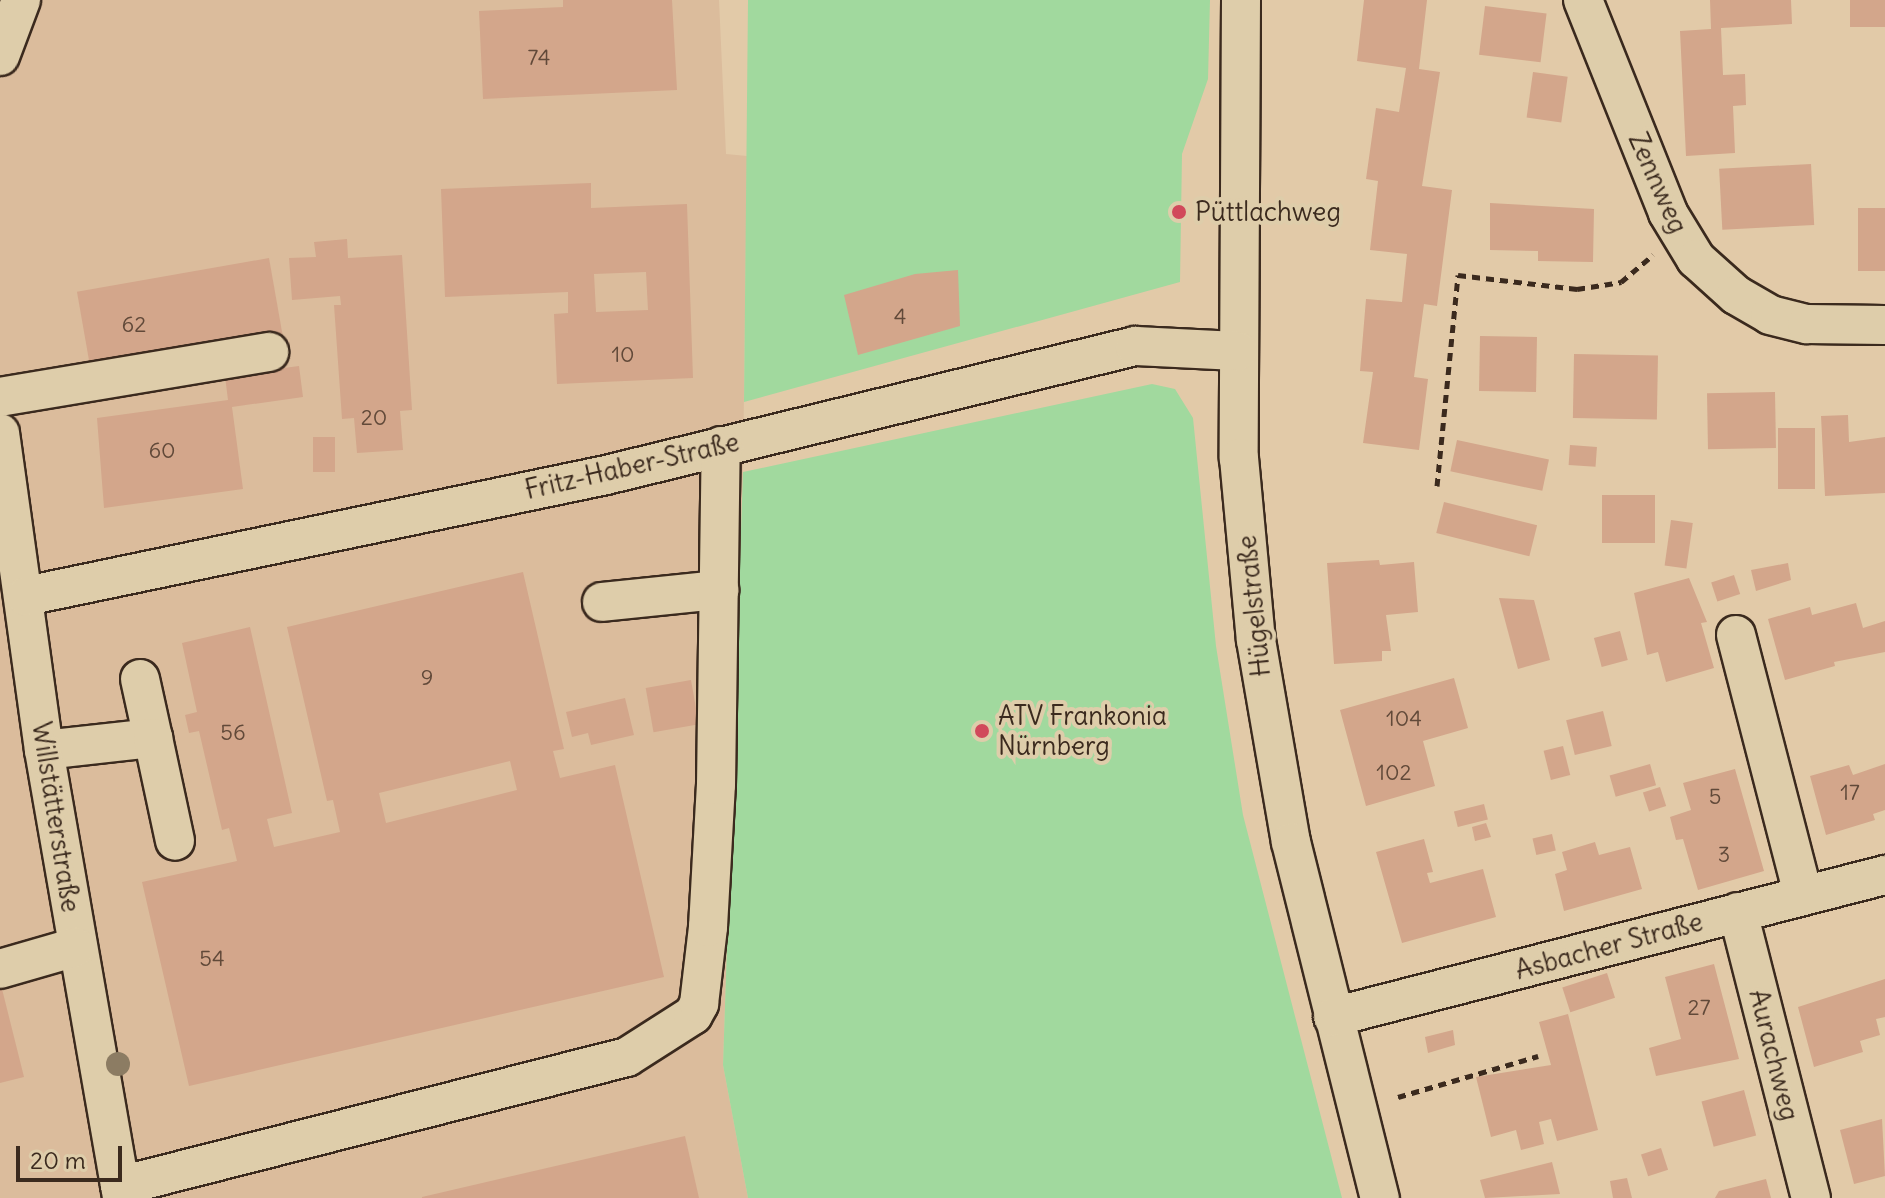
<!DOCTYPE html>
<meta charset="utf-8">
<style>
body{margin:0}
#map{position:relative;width:1885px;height:1198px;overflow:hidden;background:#e2caa8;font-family:Delius,sans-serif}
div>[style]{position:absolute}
.built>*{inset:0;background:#dbbc9c}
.green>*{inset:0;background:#a1d99e}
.building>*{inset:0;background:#d3a68b;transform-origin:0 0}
.path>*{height:5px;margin-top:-2.5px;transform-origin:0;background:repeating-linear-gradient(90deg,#3b2a1e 0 8px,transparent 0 14px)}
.roads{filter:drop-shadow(2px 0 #3b2a1e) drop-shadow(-2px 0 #3b2a1e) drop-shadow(0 2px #3b2a1e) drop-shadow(0 -2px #3b2a1e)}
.minor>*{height:38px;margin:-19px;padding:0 19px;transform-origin:19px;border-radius:19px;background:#decdaa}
.trees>*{width:24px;height:24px;margin:-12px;border-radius:50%;background:#8c7c63}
.dots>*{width:22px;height:22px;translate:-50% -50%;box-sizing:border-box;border:4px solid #decdaa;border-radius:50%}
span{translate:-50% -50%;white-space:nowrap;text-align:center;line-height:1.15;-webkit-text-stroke:8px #decdaa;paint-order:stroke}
.number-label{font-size:22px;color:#614939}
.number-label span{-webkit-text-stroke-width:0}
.street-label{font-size:26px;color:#3b2a1e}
.poi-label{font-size:26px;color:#3b2a1e}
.left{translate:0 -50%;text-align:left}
.scale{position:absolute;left:16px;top:1146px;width:106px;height:36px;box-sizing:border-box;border:4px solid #3b2a1e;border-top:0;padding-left:10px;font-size:24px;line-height:28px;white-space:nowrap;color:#3b2a1e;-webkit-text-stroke:6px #decdaa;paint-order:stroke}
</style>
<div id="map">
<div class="built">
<i style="clip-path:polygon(0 0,719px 0,726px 154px,747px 156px,743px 471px,723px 1065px,748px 1198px,0 1198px)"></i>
</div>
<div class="green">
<i style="clip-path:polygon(748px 0,1210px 0,1208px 79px,1182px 154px,1180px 282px,744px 402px)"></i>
<i style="clip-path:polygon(1152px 384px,1175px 389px,1193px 418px,1216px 646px,1243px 815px,1342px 1198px,748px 1198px,723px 1065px,743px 472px)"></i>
</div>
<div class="building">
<i style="clip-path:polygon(563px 0,672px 0,677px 90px,483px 99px,479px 11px,563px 7px)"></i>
<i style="clip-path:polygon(1364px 0,1427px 0,1419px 69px,1440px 72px,1422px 186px,1452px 190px,1437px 306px,1424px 304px,1414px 377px,1428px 379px,1419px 450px,1363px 443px,1373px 372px,1360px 371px,1366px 299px,1402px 302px,1407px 254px,1370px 250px,1378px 181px,1366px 179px,1376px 108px,1399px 112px,1406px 68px,1357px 61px)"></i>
<i style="clip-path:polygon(1710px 0,1791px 0,1792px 24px,1721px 28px,1723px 75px,1745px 74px,1746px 105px,1733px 106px,1735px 153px,1686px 156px,1680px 31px,1711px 29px)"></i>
<i style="left:1850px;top:0;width:35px;height:27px"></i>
<i style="left:1485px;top:6px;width:62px;height:49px;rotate:7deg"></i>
<i style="left:1533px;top:72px;width:35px;height:46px;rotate:8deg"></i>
<i style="left:1811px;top:164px;width:61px;height:92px;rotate:87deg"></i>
<i style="clip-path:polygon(evenodd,591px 183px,591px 208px,687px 204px,693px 378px,557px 384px,554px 314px,568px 313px,568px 292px,445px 297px,441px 189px,591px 183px,646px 272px,648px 310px,596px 312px,594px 274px,646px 272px)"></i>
<i style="clip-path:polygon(1490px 203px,1594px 209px,1593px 262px,1538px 261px,1538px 251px,1490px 250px)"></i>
<i style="left:1885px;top:208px;width:63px;height:27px;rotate:90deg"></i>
<i style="clip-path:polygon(347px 239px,348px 258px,402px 255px,412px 410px,400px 411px,403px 450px,357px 453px,354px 418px,342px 419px,334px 305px,341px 305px,340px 296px,292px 300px,289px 258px,316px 257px,314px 242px)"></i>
<i style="left:269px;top:258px;width:78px;height:195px;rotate:80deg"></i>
<i style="clip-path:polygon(958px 270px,960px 326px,858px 355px,844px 295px,915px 274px)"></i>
<i style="left:1480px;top:336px;width:57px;height:55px;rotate:1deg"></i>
<i style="left:1574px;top:354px;width:84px;height:64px;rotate:1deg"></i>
<i style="clip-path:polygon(299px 366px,303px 397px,232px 407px,243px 489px,104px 508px,97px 418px,228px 400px,225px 376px)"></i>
<i style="left:1775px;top:392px;width:56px;height:68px;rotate:89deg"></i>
<i style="clip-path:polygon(1848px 415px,1849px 442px,1885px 437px,1885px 493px,1825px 496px,1821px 416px)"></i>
<i style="left:1778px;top:428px;width:37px;height:61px"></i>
<i style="left:335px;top:437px;width:35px;height:22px;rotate:90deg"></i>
<i style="left:1457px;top:440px;width:94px;height:32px;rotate:12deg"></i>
<i style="left:1570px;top:445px;width:27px;height:20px;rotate:4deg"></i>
<i style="left:1602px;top:495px;width:53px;height:48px"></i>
<i style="left:1444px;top:502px;width:96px;height:32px;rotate:14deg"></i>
<i style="left:1671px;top:520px;width:22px;height:46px;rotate:8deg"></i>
<i style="clip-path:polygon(1379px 560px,1380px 565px,1414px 562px,1418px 612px,1386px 615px,1391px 651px,1382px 651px,1382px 661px,1334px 664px,1327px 563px)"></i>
<i style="clip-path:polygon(1788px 563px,1791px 580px,1756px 591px,1751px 570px)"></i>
<i style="clip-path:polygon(evenodd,523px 572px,564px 749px,553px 751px,560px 778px,615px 765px,664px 977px,189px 1086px,142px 882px,237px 861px,229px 828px,222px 830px,199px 731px,189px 733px,185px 715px,197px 712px,182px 643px,250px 627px,292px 813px,267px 819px,274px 847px,340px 832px,333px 800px,327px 801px,287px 627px,523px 572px,510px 761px,517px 790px,386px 823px,379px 793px,510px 761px)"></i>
<i style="left:1734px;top:575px;width:20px;height:24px;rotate:72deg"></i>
<i style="clip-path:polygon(1689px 578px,1707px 622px,1701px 623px,1714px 668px,1666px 682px,1658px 652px,1647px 655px,1634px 593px)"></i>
<i style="clip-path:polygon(1499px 598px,1534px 600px,1550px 660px,1518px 669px)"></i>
<i style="clip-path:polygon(1856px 603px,1863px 628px,1885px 621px,1885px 652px,1834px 662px,1835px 666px,1785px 680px,1768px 619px,1810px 607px,1812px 615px)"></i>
<i style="left:1620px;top:631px;width:30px;height:27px;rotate:75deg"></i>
<i style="clip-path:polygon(1454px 678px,1468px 728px,1423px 741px,1435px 786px,1366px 806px,1340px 710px)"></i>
<i style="left:691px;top:680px;width:45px;height:46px;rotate:80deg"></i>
<i style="clip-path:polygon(625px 698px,634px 735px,591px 745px,588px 733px,572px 737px,566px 712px)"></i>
<i style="left:1603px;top:711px;width:36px;height:38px;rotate:76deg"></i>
<i style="left:1563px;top:746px;width:30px;height:20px;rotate:76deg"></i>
<i style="left:1650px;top:764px;width:22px;height:42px;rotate:74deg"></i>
<i style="clip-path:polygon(1885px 764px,1885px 810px,1873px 814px,1875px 820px,1826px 835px,1810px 776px,1849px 765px,1853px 775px)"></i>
<i style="clip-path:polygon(1735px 769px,1764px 871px,1698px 890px,1683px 839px,1676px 840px,1670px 817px,1691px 810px,1683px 783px)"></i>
<i style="left:1660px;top:787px;width:20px;height:18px;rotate:72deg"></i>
<i style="left:1484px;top:804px;width:16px;height:31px;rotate:76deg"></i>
<i style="clip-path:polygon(1486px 823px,1491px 837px,1475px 841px,1472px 827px)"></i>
<i style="left:1552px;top:834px;width:17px;height:20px;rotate:77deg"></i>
<i style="clip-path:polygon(1424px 839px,1433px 872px,1427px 873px,1430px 883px,1483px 869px,1496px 917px,1402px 943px,1376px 852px)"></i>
<i style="clip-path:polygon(1595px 842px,1599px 855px,1630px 847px,1642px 889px,1564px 911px,1555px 874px,1567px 870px,1562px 852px)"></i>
<i style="clip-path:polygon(1714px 964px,1739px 1059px,1656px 1076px,1649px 1048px,1681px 1039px,1665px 977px)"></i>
<i style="left:1607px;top:973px;width:26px;height:47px;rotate:72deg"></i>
<i style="clip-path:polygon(1885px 979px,1885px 1017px,1876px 1019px,1880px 1035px,1860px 1041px,1863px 1052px,1814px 1067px,1798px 1007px)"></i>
<i style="clip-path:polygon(0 981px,24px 1077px,0 1083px)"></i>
<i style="clip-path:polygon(1568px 1014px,1598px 1130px,1557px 1141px,1551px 1119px,1539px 1122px,1544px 1144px,1521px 1150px,1516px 1130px,1491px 1137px,1476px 1077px,1551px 1065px,1539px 1022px)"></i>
<i style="clip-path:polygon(1453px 1030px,1455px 1045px,1428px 1053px,1425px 1037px)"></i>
<i style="left:1744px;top:1090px;width:47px;height:44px;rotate:75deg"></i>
<i style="clip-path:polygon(1882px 1119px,1885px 1176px,1854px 1184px,1840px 1130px)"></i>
<i style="clip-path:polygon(685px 1136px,699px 1198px,422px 1198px,422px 1197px)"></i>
<i style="left:1661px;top:1148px;width:23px;height:21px;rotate:72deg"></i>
<i style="clip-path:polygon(1552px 1162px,1560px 1194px,1485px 1198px,1480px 1180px)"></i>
<i style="clip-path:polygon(1627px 1178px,1632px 1198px,1613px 1198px,1610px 1181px)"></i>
<i style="clip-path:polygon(1766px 1179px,1771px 1198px,1715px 1198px,1719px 1191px)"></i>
</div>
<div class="path">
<i style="left:1437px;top:486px;width:212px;rotate:-84.3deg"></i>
<i style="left:1458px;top:275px;width:120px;rotate:6.7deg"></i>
<i style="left:1577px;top:289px;width:45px;rotate:-9deg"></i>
<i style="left:1621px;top:282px;width:42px;rotate:-40.2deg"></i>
<i style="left:1398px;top:1097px;width:146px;rotate:-16.3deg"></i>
</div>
<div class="roads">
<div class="minor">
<i style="left:1241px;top:0;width:458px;rotate:90.3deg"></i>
<i style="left:1239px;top:458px;width:183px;rotate:84.7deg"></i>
<i style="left:1256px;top:640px;width:205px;rotate:80.2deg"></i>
<i style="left:1291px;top:842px;width:367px;rotate:76deg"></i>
<i style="left:1583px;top:0;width:229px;rotate:68.2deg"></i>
<i style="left:1668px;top:213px;width:54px;rotate:58.7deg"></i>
<i style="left:1696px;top:259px;width:54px;rotate:42deg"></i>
<i style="left:1736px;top:295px;width:39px;rotate:30deg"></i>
<i style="left:1770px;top:315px;width:38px;rotate:14deg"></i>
<i style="left:1807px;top:324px;width:78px;rotate:0.7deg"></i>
<i style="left:0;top:56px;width:60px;rotate:-69.4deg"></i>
<i style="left:0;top:397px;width:273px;rotate:-9.5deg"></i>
<i style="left:0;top:433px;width:320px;rotate:82.1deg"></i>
<i style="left:44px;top:750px;width:455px;rotate:80.1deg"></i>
<i style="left:26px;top:596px;width:592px;rotate:-11.78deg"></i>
<i style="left:606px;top:475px;width:545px;rotate:-13.7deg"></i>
<i style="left:1135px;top:346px;width:103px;rotate:2.8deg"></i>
<i style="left:602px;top:602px;width:118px;rotate:-5.9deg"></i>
<i style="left:1736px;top:635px;width:268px;rotate:75.5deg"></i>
<i style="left:140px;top:679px;width:60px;rotate:77.6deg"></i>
<i style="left:44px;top:750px;width:110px;rotate:-6.3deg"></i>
<i style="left:153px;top:738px;width:105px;rotate:77.9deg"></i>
<i style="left:1738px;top:912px;width:295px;rotate:75.7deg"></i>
<i style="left:0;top:969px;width:79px;rotate:-16.1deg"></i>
<i style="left:1333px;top:1017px;width:570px;rotate:-14.43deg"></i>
<i style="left:120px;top:1186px;width:523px;rotate:-14.28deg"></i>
<i style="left:627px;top:1057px;width:78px;rotate:-32.5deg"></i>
<i style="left:693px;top:1015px;width:13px;rotate:-61deg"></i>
<i style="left:699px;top:1004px;width:78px;rotate:-83.3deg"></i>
<i style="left:708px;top:927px;width:142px;rotate:-86.8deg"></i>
<i style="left:716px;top:785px;width:339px;rotate:-89.2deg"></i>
</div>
</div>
<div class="trees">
<i style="left:118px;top:1064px"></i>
</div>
<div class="dots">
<i style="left:1179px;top:212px;background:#d1495b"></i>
<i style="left:982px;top:731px;background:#d1495b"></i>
</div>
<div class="number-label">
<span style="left:539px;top:58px">74</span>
<span style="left:900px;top:317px">4</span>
<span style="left:134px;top:325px">62</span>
<span style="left:623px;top:355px">10</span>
<span style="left:374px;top:418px">20</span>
<span style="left:162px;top:451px">60</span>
<span style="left:427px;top:678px">9</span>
<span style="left:1404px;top:719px">104</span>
<span style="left:233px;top:733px">56</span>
<span style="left:1394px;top:773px">102</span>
<span style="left:1850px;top:793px">17</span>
<span style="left:1715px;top:797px">5</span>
<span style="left:1724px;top:855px">3</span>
<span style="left:212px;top:959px">54</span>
<span style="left:1699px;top:1008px">27</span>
</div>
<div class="street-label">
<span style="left:1658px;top:183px;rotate:66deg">Zennweg</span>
<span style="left:632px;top:466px;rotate:-13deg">Fritz-Haber-Straße</span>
<span style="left:1254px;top:606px;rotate:-96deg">Hügelstraße</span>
<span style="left:56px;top:817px;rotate:81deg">Willstätterstraße</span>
<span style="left:1609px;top:946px;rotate:-15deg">Asbacher Straße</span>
<span style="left:1774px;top:1055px;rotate:76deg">Aurachweg</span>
</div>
<div class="poi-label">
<span class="left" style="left:1195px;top:212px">Püttlachweg</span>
<span class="left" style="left:998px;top:731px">ATV Frankonia<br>Nürnberg</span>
</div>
<div class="scale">20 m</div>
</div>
